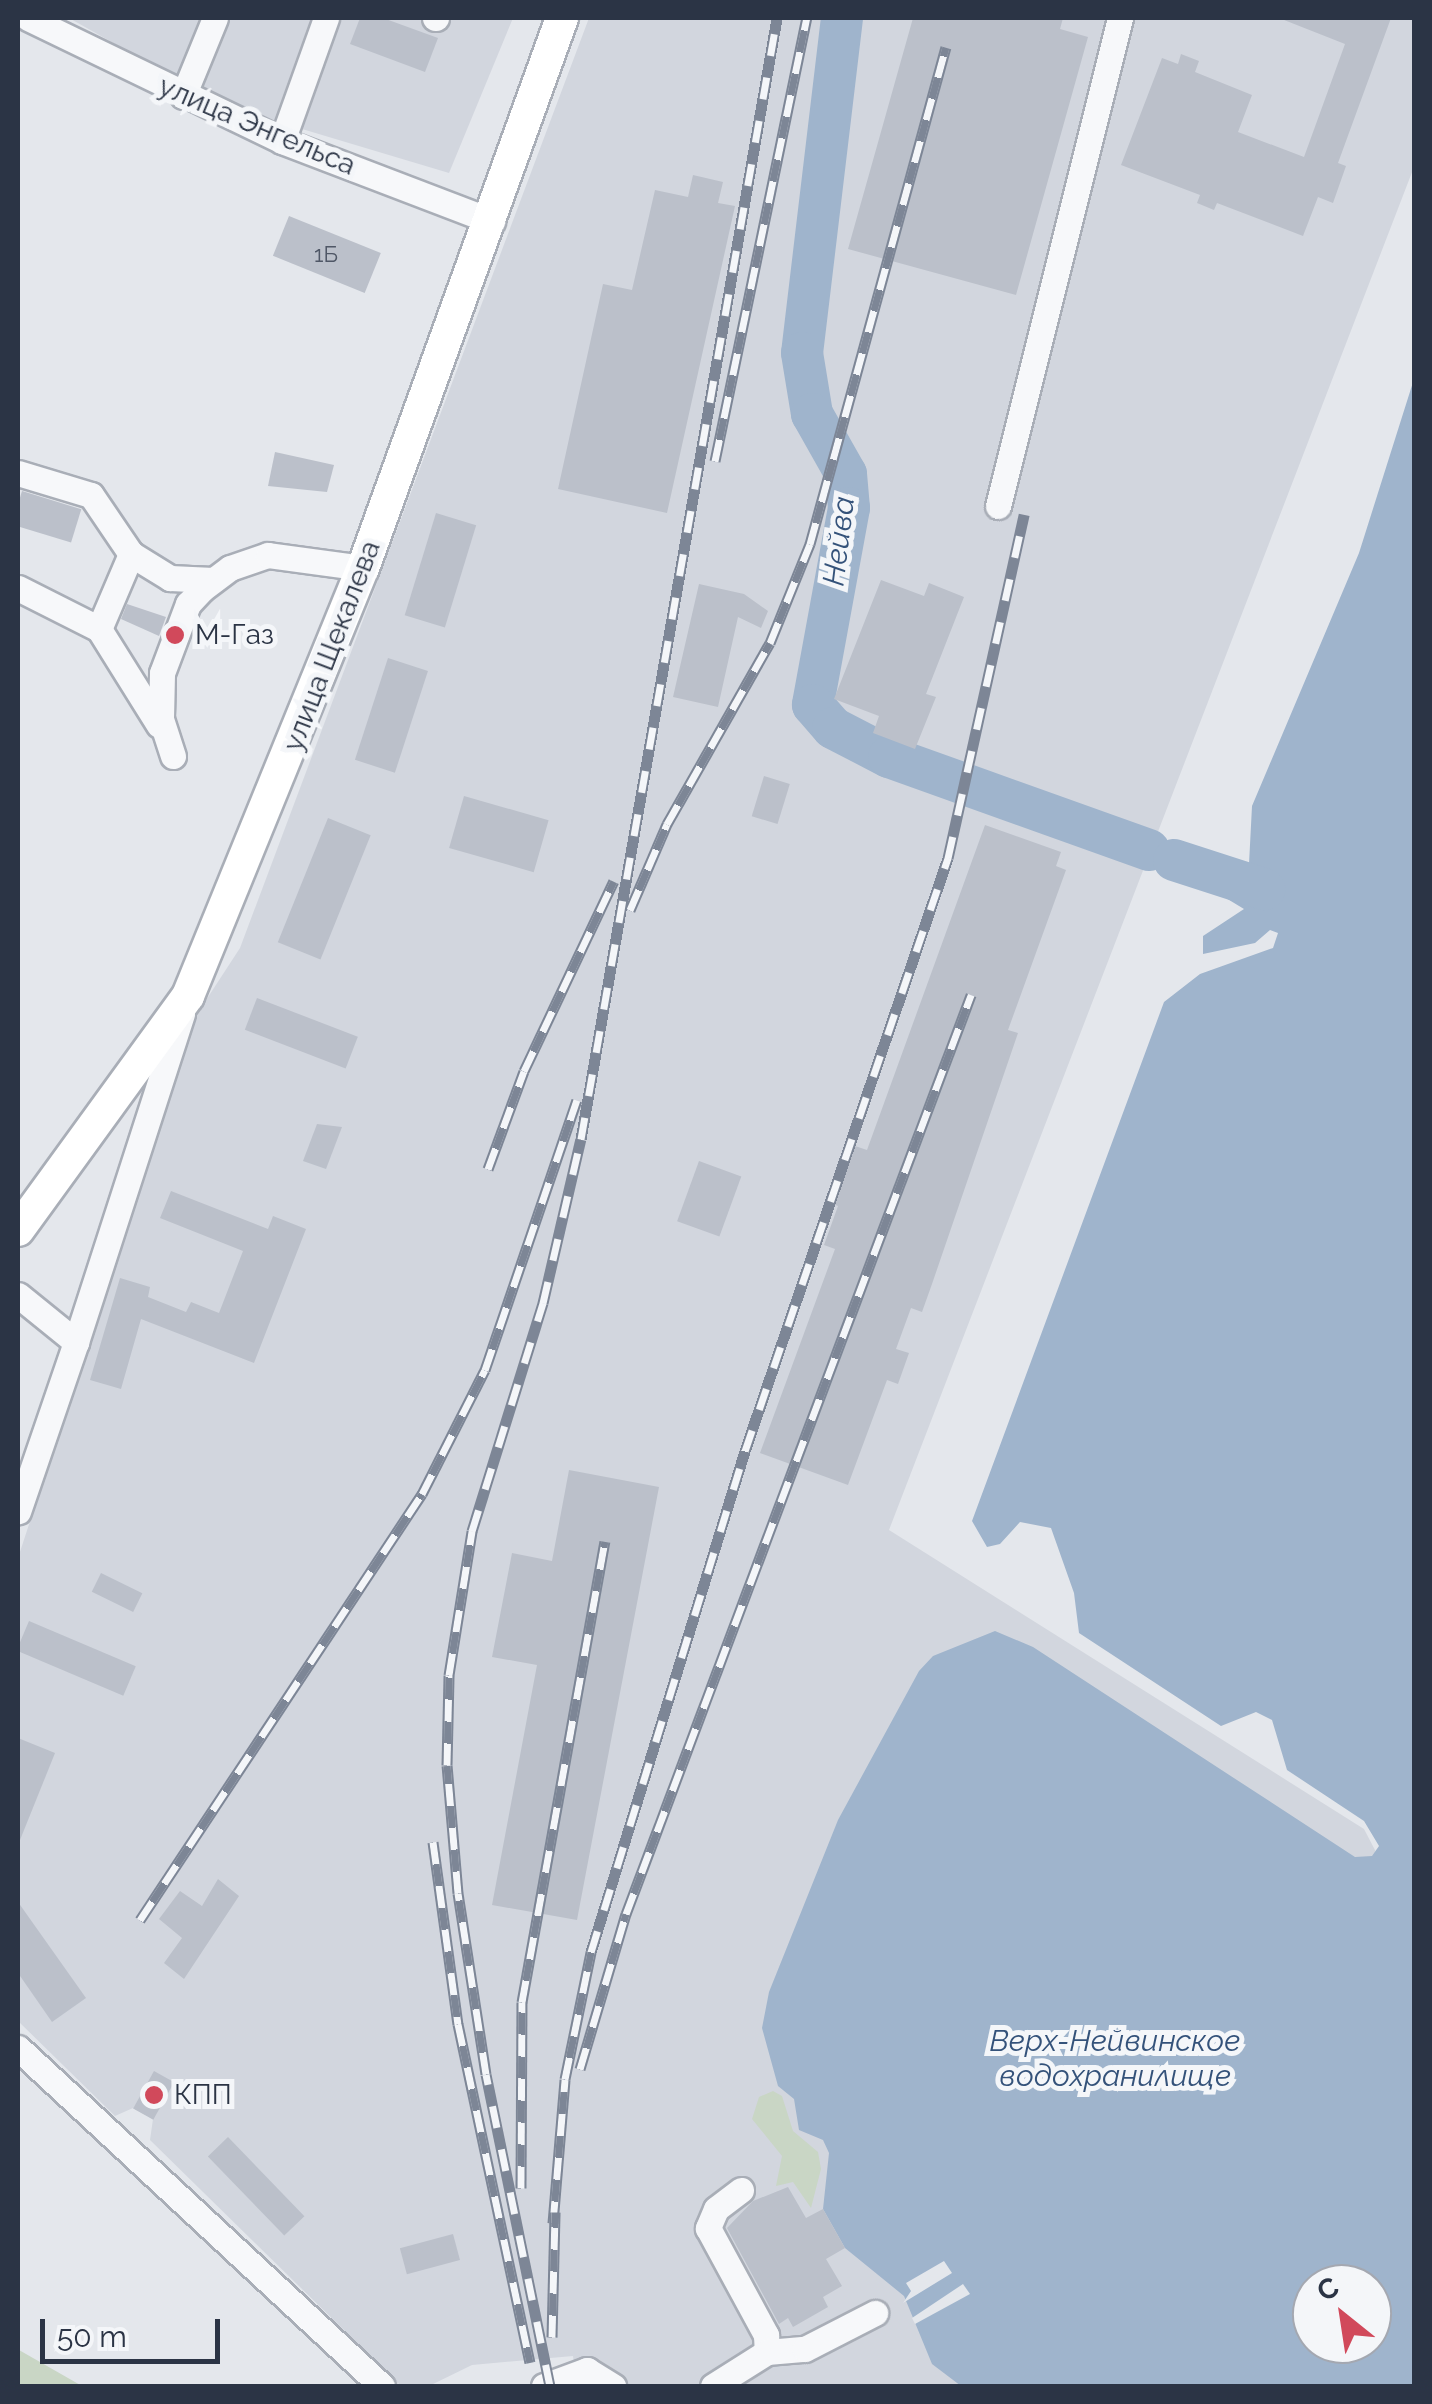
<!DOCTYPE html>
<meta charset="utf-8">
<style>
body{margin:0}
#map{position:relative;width:1432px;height:2404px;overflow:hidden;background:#e4e7ec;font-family:Raleway,sans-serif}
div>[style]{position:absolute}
.built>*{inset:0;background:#d2d6de}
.green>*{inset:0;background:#c9d6c5}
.water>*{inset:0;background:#9fb4cc}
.pier>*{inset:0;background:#e4e7ec}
.river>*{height:42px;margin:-21px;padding:0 21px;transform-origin:21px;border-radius:21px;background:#9fb4cc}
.building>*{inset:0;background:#bbc0ca;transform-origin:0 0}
.roads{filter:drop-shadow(2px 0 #a9aeb7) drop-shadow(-2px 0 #a9aeb7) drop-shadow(0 2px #a9aeb7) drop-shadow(0 -2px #a9aeb7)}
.minor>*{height:25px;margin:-12.5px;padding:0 12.5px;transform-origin:12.5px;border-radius:12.5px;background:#f7f8fa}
.major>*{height:32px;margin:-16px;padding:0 16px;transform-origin:16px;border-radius:16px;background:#fff}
.rail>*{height:11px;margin-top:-5.5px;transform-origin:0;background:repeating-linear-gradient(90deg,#f4f6f9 0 22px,#7d8696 0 44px);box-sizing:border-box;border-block:2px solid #7d8696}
.dots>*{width:28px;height:28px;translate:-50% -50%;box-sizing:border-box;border:5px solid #f4f6f9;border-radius:50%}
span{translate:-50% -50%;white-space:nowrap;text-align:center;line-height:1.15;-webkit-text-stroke:10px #f4f6f9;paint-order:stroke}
.number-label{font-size:22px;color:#4f5766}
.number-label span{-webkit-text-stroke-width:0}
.street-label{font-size:28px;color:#2b3445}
.poi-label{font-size:28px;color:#2b3445}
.left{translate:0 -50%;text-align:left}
.water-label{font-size:30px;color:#34527a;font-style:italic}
.frame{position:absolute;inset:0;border:20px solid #2b3445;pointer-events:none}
.north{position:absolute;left:1292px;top:2264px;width:100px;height:100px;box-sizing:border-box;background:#f4f6f9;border:2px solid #a4a8b1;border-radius:50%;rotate:330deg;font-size:28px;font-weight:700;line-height:40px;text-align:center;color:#2b3445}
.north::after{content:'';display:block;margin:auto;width:35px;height:45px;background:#d1495b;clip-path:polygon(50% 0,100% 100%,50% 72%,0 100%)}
.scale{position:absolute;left:40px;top:2319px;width:180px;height:45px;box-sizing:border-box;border:5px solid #2b3445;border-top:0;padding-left:12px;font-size:30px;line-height:35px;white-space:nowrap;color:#2b3445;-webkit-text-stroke:8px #f4f6f9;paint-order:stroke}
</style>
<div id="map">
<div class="built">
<i style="clip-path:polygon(69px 18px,513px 18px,449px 173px,272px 120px,165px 72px)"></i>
<i style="clip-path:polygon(evenodd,589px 18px,1414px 18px,1414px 167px,889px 1530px,1364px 1829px,1414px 1925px,1414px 2386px,577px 2386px,573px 2356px,472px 2365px,429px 2386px,401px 2386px,150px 2140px,153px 2119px,133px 2108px,115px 2116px,18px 2021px,18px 1558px,195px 1017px,240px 948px,589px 18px,1312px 2284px,1372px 2284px,1372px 2344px,1312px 2344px,1312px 2284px)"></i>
</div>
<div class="green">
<i style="clip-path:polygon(773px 2091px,782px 2096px,793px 2131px,818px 2152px,821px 2169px,811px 2208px,793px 2182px,776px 2186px,782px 2156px,752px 2119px,759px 2097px)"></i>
<i style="clip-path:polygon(18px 2349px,19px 2350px,82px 2386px,18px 2386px)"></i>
</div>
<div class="water">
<i style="clip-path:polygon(evenodd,1414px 379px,1414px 2386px,961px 2386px,932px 2364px,904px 2296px,845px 2248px,823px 2209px,829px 2153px,823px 2140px,799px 2130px,794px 2099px,778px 2086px,762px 2028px,769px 1992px,838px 1820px,919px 1671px,933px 1656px,995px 1631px,1033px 1647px,1355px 1857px,1372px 1856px,1379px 1846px,1364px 1821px,1287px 1770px,1272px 1720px,1256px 1712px,1221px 1726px,1079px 1633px,1074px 1593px,1051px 1528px,1020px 1522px,1000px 1544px,987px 1547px,972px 1521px,1164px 1002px,1200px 974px,1273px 948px,1278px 933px,1270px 930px,1255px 943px,1203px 954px,1203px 936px,1244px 909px,1206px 886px,1219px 856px,1249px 864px,1252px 806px,1359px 553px,1414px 379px,1312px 2284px,1372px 2284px,1372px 2344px,1312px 2344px,1312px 2284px)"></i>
</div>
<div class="pier">
<i style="clip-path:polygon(944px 2261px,952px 2273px,903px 2303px,911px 2291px,906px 2283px)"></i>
<i style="clip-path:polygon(963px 2284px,970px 2294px,915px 2324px,912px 2318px)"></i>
</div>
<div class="river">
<i style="left:842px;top:18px;width:337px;rotate:96.8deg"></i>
<i style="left:802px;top:353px;width:62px;rotate:80.7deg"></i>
<i style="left:812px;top:414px;width:69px;rotate:60.5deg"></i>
<i style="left:846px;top:474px;width:34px;rotate:85deg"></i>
<i style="left:849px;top:508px;width:200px;rotate:100.4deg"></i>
<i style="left:813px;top:705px;width:30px;rotate:49deg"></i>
<i style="left:833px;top:728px;width:63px;rotate:27.4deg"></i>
<i style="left:889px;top:757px;width:276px;rotate:19.7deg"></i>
<i style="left:1174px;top:860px;width:95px;rotate:17.9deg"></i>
</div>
<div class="building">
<i style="clip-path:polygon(360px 18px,383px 18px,438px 38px,425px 72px,350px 44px)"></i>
<i style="clip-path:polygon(913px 18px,1063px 18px,1060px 29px,1088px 37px,1016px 295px,848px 249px)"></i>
<i style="clip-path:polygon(1279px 18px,1391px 18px,1338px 163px,1346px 166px,1333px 203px,1318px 197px,1303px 236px,1217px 203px,1214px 210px,1197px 203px,1200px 195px,1121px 165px,1162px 58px,1178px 64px,1181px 54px,1199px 61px,1195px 72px,1252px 95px,1238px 132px,1304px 157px,1345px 44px)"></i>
<i style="clip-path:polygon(693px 175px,723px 182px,718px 203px,735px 206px,667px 513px,558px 489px,603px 284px,632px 290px,655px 190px,688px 197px)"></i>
<i style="left:289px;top:216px;width:99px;height:43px;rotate:22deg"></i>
<i style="clip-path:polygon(275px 452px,334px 465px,327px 492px,268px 486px)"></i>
<i style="left:22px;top:491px;width:62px;height:35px;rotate:17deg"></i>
<i style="left:436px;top:513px;width:42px;height:107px;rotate:17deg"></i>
<i style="clip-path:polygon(881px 580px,924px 596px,929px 583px,964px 597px,926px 694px,936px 697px,915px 749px,873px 733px,879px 716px,834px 699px)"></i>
<i style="clip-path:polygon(699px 584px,744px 594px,768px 611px,761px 628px,738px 617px,718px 707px,673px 697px)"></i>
<i style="clip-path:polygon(127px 604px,166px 617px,159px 636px,121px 619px)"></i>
<i style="left:388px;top:658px;width:42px;height:107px;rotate:18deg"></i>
<i style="left:764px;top:776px;width:27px;height:42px;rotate:17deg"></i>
<i style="left:464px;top:796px;width:88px;height:54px;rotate:16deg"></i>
<i style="left:328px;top:818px;width:46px;height:134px;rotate:22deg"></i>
<i style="clip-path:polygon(985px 825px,1061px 852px,1056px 866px,1066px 870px,1008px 1030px,1018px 1033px,932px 1284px,922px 1312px,911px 1308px,896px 1349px,909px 1353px,898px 1384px,887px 1380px,848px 1485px,760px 1453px,835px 1249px,824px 1245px,838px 1206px,828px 1202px,849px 1144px,867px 1150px)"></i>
<i style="left:257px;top:998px;width:108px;height:34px;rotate:21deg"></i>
<i style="clip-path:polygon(317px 1124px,342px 1127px,326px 1169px,303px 1161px)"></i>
<i style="left:699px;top:1161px;width:45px;height:64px;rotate:20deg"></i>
<i style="clip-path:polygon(171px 1191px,268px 1229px,273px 1216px,306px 1229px,254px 1363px,141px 1319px,121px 1389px,90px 1380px,120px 1278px,150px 1287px,148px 1297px,186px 1312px,191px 1302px,219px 1313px,243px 1251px,160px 1218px)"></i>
<i style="clip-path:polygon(569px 1470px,659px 1487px,577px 1920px,492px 1905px,537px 1665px,492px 1657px,512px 1553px,552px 1561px)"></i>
<i style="left:101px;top:1573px;width:46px;height:21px;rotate:26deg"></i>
<i style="left:29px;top:1621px;width:116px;height:32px;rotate:23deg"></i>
<i style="clip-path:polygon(18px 1738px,55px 1753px,18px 1845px)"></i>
<i style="clip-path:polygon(218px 1879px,239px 1896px,184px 1979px,164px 1963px,182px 1938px,159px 1919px,180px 1891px,202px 1906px)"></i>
<i style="clip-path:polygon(18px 1902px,86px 1998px,52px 2022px,18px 1973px)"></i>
<i style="left:154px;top:2071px;width:23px;height:43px;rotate:29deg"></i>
<i style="left:228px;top:2137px;width:110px;height:28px;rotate:46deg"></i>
<i style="clip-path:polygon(788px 2187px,806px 2218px,823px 2209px,845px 2248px,826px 2259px,842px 2286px,823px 2297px,828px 2307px,793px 2327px,788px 2318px,779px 2324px,727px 2228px,753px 2201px)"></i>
<i style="left:453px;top:2234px;width:27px;height:55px;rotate:75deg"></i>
</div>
<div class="roads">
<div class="minor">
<i style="left:28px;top:18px;width:282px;rotate:25.8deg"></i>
<i style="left:282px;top:141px;width:225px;rotate:20.9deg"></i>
<i style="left:435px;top:18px;width:1px"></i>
<i style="left:183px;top:96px;width:84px;rotate:-67.7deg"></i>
<i style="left:282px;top:141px;width:131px;rotate:-70.3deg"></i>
<i style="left:18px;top:473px;width:76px;rotate:16.8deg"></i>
<i style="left:91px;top:495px;width:71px;rotate:55.9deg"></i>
<i style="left:131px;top:554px;width:46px;rotate:31.6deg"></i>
<i style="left:170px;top:578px;width:43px;rotate:2.7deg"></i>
<i style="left:998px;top:506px;width:503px;rotate:-75.96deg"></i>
<i style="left:18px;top:588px;width:91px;rotate:26.8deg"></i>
<i style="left:99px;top:629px;width:113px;rotate:58deg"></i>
<i style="left:99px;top:629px;width:82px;rotate:-66.9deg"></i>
<i style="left:173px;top:756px;width:40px;rotate:-108deg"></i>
<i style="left:161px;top:718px;width:45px;rotate:-88.7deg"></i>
<i style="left:162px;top:673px;width:74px;rotate:-69.4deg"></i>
<i style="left:188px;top:604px;width:21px;rotate:-47deg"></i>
<i style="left:202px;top:589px;width:35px;rotate:-37deg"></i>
<i style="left:230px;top:568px;width:40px;rotate:-18.9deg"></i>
<i style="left:268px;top:555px;width:96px;rotate:7.8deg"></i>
<i style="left:18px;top:1295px;width:75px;rotate:39deg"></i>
<i style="left:76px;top:1342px;width:179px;rotate:108.9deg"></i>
<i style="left:76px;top:1342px;width:345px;rotate:-72.1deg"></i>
<i style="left:18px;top:2048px;width:497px;rotate:42.9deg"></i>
<i style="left:741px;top:2190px;width:31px;rotate:143deg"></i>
<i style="left:716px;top:2209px;width:21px;rotate:113deg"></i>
<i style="left:708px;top:2228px;width:122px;rotate:61.5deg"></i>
<i style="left:766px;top:2335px;width:17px;rotate:87deg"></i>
<i style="left:544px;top:2386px;width:46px;rotate:-20.4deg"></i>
<i style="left:587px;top:2370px;width:31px;rotate:32deg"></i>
<i style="left:713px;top:2386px;width:64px;rotate:-32.2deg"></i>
<i style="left:767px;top:2352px;width:38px;rotate:-5deg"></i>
<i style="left:805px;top:2349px;width:79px;rotate:-27.2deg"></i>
</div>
<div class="major">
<i style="left:18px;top:1230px;width:289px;rotate:-54deg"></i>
<i style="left:188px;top:996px;width:462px;rotate:-67.8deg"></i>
<i style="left:363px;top:568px;width:585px;rotate:-70.11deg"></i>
</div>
</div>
<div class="rail">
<i style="left:715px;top:461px;width:452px;rotate:-78.3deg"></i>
<i style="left:630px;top:910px;width:94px;rotate:-66.7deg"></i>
<i style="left:667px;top:824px;width:208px;rotate:-60.4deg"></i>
<i style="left:770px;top:643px;width:107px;rotate:-68deg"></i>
<i style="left:810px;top:544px;width:515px;rotate:-74.7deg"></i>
<i style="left:488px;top:1169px;width:104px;rotate:-69.8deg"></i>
<i style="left:524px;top:1071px;width:210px;rotate:-64.7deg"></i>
<i style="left:433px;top:1842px;width:184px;rotate:82.2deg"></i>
<i style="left:458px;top:2024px;width:346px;rotate:78deg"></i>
<i style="left:140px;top:1920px;width:511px;rotate:-56.5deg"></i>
<i style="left:422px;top:1494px;width:139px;rotate:-63.1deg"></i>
<i style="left:485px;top:1370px;width:285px;rotate:-71.2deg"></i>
<i style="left:580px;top:2069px;width:162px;rotate:-73.5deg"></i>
<i style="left:626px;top:1914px;width:982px;rotate:-69.42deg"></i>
<i style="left:521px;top:2188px;width:186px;rotate:-89.7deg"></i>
<i style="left:522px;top:2002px;width:468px;rotate:-79.8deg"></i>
<i style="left:553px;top:2223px;width:144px;rotate:-85.2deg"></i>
<i style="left:565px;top:2079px;width:130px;rotate:-78.4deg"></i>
<i style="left:591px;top:1952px;width:524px;rotate:-72.91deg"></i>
<i style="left:745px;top:1451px;width:627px;rotate:-71.1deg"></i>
<i style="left:948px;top:858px;width:352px;rotate:-77.5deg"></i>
<i style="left:552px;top:2337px;width:125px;rotate:-88.6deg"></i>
<i style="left:550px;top:2386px;width:318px;rotate:-101.6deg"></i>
<i style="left:486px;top:2074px;width:183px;rotate:-98.8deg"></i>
<i style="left:458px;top:1893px;width:128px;rotate:-94.9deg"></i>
<i style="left:447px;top:1765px;width:90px;rotate:-88.7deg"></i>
<i style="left:449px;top:1675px;width:146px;rotate:-80.9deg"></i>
<i style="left:472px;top:1531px;width:239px;rotate:-72.7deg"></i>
<i style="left:543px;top:1303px;width:168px;rotate:-77deg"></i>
<i style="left:581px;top:1139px;width:1138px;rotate:-80.08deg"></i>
</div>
<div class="dots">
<i style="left:175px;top:635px;background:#d1495b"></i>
<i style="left:154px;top:2095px;background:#d1495b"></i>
</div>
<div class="number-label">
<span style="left:326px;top:255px">1Б</span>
</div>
<div class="street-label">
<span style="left:257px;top:126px;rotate:23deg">улица Энгельса</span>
<span style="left:332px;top:646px;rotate:-69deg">улица Щекалева</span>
</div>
<div class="poi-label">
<span class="left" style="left:195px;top:635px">М-Газ</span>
<span class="left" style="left:174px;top:2095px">КПП</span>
</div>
<div class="water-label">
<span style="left:839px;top:541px;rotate:-83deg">Нейва</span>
<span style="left:1115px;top:2058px">Верх-Нейвинское<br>водохранилище</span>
</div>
<div class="frame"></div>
<div class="north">С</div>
<div class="scale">50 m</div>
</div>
